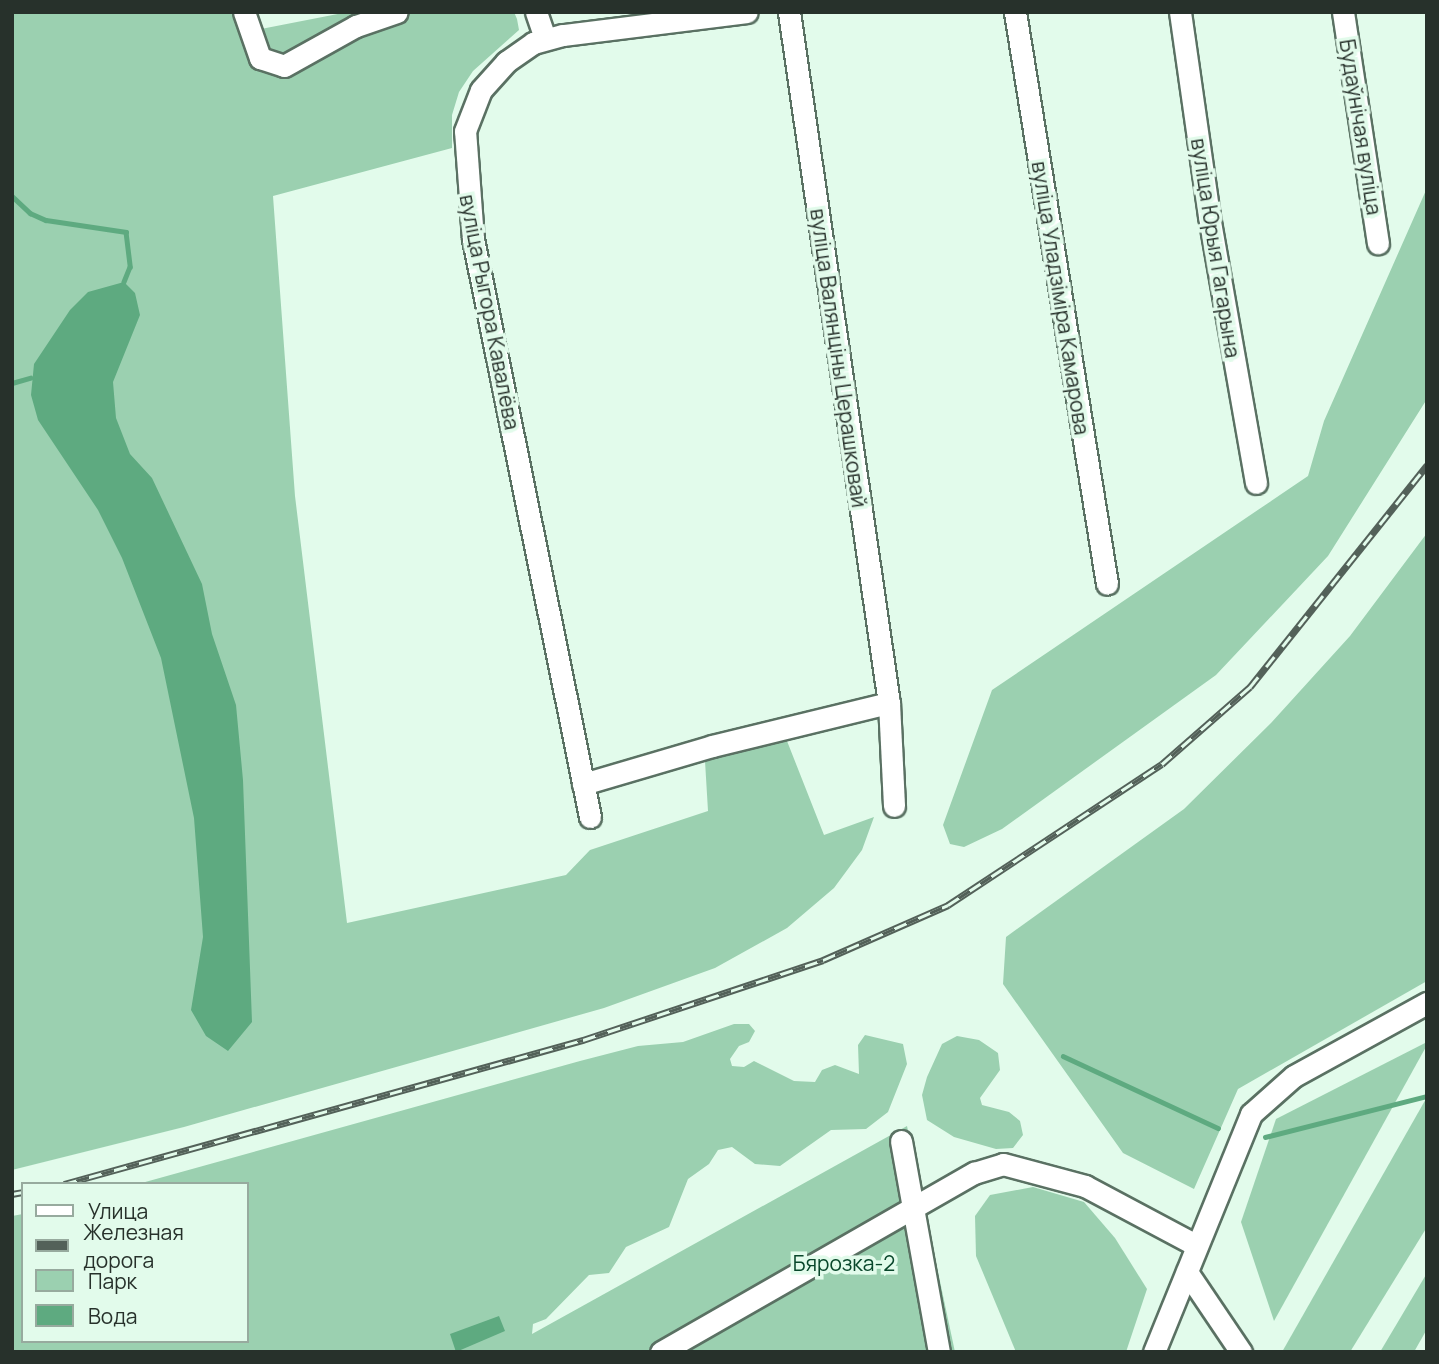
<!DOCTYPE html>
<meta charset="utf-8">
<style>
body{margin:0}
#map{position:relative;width:1439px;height:1364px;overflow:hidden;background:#e2fbeb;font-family:Manrope,sans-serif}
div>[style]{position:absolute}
.green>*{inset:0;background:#9bd0b0}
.water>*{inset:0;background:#5eaa80}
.stream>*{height:4.5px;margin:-2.25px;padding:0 2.25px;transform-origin:2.25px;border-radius:2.25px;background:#5eaa80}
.roads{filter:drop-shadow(2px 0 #5a7163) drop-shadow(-2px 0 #5a7163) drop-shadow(0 2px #5a7163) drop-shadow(0 -2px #5a7163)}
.minor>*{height:21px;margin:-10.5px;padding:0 10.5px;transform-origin:10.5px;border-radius:10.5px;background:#fff}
.rail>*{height:7px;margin-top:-3.5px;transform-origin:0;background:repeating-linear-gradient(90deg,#e2fbeb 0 13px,#536159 0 26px);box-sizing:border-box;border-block:2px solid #536159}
span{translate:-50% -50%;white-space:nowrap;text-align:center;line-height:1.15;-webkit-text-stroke:7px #e2fbeb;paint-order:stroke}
.street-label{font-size:21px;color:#27312b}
.park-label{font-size:21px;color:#09472b}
.frame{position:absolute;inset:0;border:14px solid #27312b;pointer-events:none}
.legend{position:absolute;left:21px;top:1182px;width:228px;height:161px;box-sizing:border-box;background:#e2fbeb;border:2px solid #97aa9e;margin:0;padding:9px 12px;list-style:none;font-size:21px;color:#27312b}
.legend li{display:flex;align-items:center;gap:14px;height:35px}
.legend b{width:35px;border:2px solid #97aa9e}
</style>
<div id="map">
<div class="green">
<i style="clip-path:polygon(12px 12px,258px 12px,261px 29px,348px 12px,514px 12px,517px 19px,519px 30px,473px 71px,459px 92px,452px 115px,452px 148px,273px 196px,295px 496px,347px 923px,566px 875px,590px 850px,708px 811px,705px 761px,787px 741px,824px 835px,874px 817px,862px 850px,834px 888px,787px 928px,715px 968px,604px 1008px,184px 1127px,12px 1170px)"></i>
<i style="clip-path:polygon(1427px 188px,1427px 399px,1328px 556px,1216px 675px,1002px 829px,964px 847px,950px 844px,943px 825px,992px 690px,1308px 476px,1324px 421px)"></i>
<i style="clip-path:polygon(1427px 533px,1427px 981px,1238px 1089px,1194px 1189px,1123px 1153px,1003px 984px,1006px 937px,1184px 809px,1271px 723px,1350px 636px)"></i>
<i style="clip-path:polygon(734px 1024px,749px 1024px,755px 1031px,749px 1042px,739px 1046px,730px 1059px,732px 1066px,744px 1067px,754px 1061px,794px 1081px,815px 1082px,822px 1070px,835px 1065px,859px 1074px,858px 1045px,865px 1035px,903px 1044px,907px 1064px,888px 1112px,866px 1129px,831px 1130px,780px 1166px,755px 1164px,732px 1147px,718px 1150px,709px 1164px,688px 1179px,669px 1227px,626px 1247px,609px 1273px,589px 1275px,546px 1319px,533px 1324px,532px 1334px,907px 1126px,955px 1352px,12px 1352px,12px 1216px,23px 1214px,23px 1341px,247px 1341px,247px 1184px,138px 1184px,580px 1061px,638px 1046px,683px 1042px)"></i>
<i style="clip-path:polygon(957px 1036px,979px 1040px,998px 1053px,1000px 1070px,980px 1098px,982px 1105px,1009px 1112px,1020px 1121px,1023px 1135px,1013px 1148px,996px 1149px,954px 1137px,927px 1120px,922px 1095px,927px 1077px,942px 1044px)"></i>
<i style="clip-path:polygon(1427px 1042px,1427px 1045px,1274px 1321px,1241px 1222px,1276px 1119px)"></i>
<i style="clip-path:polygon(1427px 1097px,1427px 1227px,1350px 1352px,1282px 1352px)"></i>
<i style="clip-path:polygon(1033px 1187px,1084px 1202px,1115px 1238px,1147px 1289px,1126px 1352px,1016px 1352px,976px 1256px,975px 1216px,990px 1195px)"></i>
<i style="clip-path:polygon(1427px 1273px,1427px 1329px,1414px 1352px,1380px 1352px)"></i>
</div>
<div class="water">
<i style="clip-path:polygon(124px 282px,135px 293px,140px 315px,113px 382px,116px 418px,130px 454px,152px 478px,202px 584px,212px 634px,236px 705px,243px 780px,252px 1022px,228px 1051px,206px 1036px,191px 1010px,203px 937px,194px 818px,161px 658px,122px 558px,98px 510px,38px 420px,31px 395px,34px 364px,70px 310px,88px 292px)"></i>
<i style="clip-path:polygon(499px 1316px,505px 1331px,456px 1352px,450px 1334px)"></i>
</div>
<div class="stream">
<i style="left:12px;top:196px;width:25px;rotate:43deg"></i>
<i style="left:30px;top:213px;width:17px;rotate:24deg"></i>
<i style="left:46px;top:220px;width:81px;rotate:8.5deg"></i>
<i style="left:126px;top:232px;width:35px;rotate:83deg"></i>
<i style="left:130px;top:267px;width:16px;rotate:112deg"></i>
<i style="left:12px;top:383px;width:19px;rotate:-16deg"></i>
<i style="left:1063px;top:1056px;width:171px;rotate:24.9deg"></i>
<i style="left:1265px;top:1137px;width:167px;rotate:-14.2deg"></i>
</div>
<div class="roads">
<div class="minor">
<i style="left:244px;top:12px;width:49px;rotate:70.8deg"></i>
<i style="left:260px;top:58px;width:25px;rotate:18deg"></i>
<i style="left:284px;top:66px;width:82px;rotate:-29.1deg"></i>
<i style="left:356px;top:26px;width:43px;rotate:-18.9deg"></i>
<i style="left:536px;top:12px;width:28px;rotate:71deg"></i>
<i style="left:789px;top:12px;width:698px;rotate:81.77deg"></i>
<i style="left:889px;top:703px;width:103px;rotate:87.2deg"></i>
<i style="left:1015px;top:12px;width:579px;rotate:80.86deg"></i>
<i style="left:1180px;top:12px;width:206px;rotate:81.9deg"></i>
<i style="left:1209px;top:216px;width:271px;rotate:80deg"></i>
<i style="left:1343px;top:12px;width:234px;rotate:81.4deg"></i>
<i style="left:583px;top:784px;width:134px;rotate:-16.4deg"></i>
<i style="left:712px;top:746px;width:182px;rotate:-13.7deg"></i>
<i style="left:590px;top:817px;width:590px;rotate:-101.44deg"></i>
<i style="left:473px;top:239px;width:108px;rotate:-94.2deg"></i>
<i style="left:465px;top:131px;width:44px;rotate:-68.7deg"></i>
<i style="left:481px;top:90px;width:38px;rotate:-48deg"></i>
<i style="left:506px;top:62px;width:33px;rotate:-35deg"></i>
<i style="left:533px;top:43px;width:31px;rotate:-15deg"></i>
<i style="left:563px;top:35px;width:185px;rotate:-7.1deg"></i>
<i style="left:901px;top:1141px;width:214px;rotate:79.8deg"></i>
<i style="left:1187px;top:1272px;width:97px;rotate:56deg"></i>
<i style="left:661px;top:1352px;width:361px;rotate:-29.8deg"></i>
<i style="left:974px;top:1173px;width:30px;rotate:-17deg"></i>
<i style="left:1003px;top:1164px;width:85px;rotate:15deg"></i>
<i style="left:1085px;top:1186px;width:126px;rotate:28deg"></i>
<i style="left:1154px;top:1352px;width:257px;rotate:-67.8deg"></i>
<i style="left:1251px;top:1114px;width:57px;rotate:-41.5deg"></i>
<i style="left:1294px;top:1076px;width:152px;rotate:-28.8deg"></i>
</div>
</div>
<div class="rail">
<i style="left:64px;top:1184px;width:539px;rotate:-15.51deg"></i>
<i style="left:583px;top:1040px;width:253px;rotate:-18.4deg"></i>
<i style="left:823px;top:960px;width:137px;rotate:-23.7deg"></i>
<i style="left:948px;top:905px;width:256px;rotate:-33.4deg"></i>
<i style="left:1162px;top:764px;width:117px;rotate:-41.2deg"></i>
<i style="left:1250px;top:687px;width:284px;rotate:-51.4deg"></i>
<i style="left:12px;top:1194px;width:11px;rotate:-10deg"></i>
</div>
<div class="street-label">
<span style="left:1361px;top:127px;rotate:81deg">Будаўнічая вуліца</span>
<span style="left:1216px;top:248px;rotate:81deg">вуліца Юрыя Гагарына</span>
<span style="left:1061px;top:298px;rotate:81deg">вуліца Уладзіміра Камарова</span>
<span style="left:490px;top:312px;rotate:79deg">вуліца Рыгора Кавалёва</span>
<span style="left:839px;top:358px;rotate:82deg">вуліца Валянціны Церашковай</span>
</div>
<div class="park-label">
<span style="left:844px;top:1263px">Бярозка-2</span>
</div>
<div class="frame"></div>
<ul class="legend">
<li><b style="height:9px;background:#fff"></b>Улица</li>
<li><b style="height:9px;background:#536159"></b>Железная дорога</li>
<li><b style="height:19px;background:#9bd0b0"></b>Парк</li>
<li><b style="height:19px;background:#5eaa80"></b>Вода</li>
</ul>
</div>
